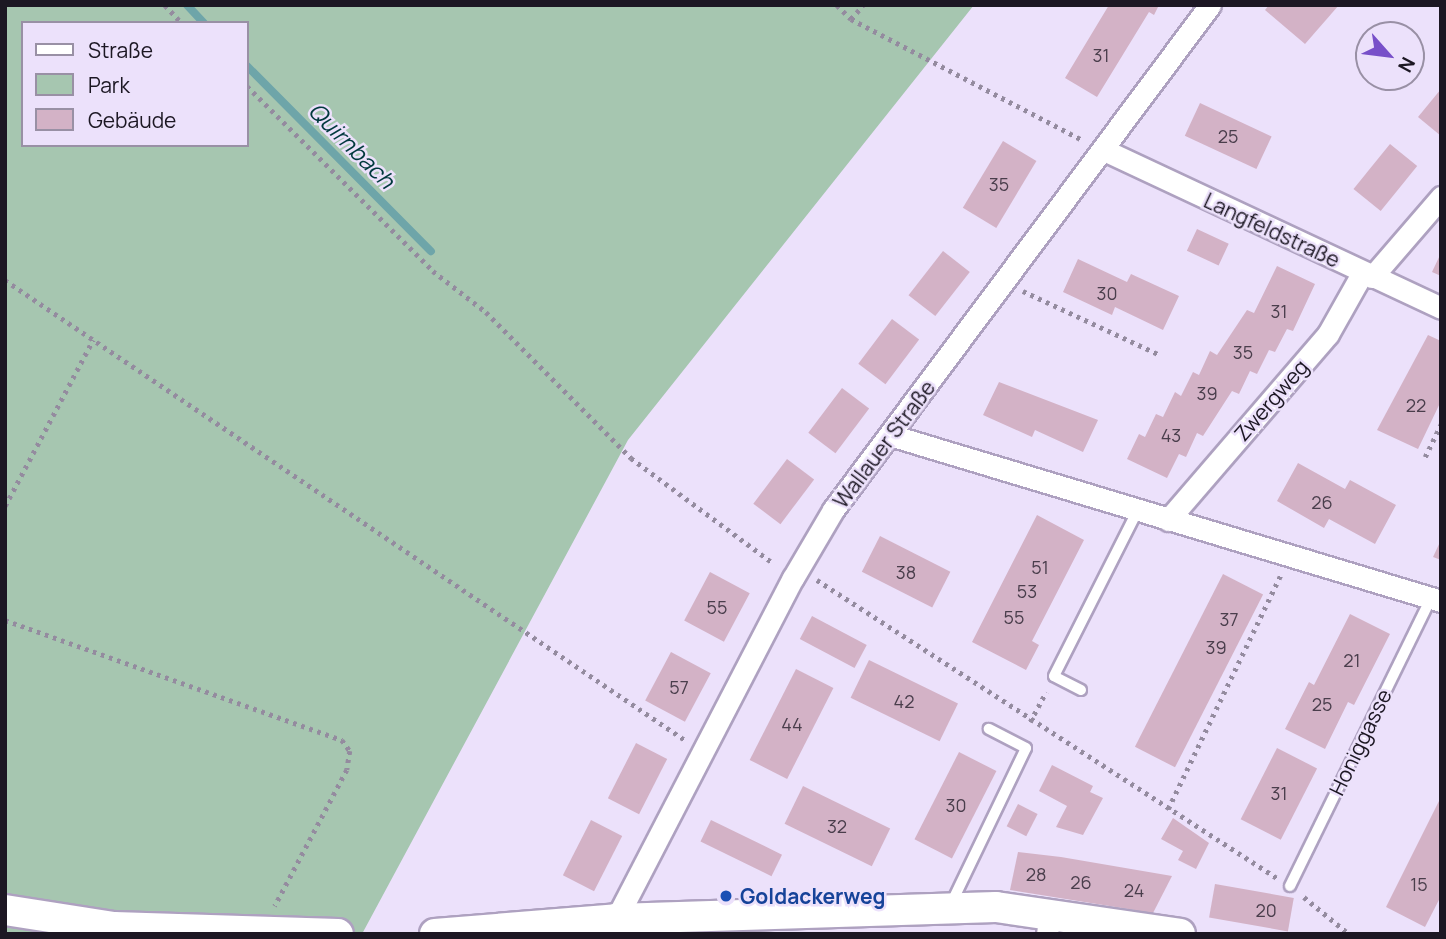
<!DOCTYPE html>
<meta charset="utf-8">
<style>
body{margin:0}
#map{position:relative;width:1446px;height:939px;overflow:hidden;background:#ece1fb;font-family:Manrope,sans-serif}
div>[style]{position:absolute}
.green>*{inset:0;background:#a6c6b0}
.stream>*{height:8px;margin:-4px;padding:0 4px;transform-origin:4px;border-radius:4px;background:#6ea5a9}
.building>*{inset:0;background:#d3b2c6;transform-origin:0 0}
.path>*{height:4.5px;margin-top:-2.25px;transform-origin:0;background:repeating-linear-gradient(90deg,#948b9f 0 3.5px,transparent 0 8.5px)}
.roads{filter:drop-shadow(2px 0 #aea1c0) drop-shadow(-2px 0 #aea1c0) drop-shadow(0 2px #aea1c0) drop-shadow(0 -2px #aea1c0)}
.lane>*{height:10px;margin:-5px;padding:0 5px;transform-origin:5px;border-radius:5px;background:#fff}
.street>*{height:21px;margin:-10.5px;padding:0 10.5px;transform-origin:10.5px;border-radius:10.5px;background:#fff}
.secondary>*{height:30px;margin:-15px;padding:0 15px;transform-origin:15px;border-radius:15px;background:#fff}
.dots>*{width:19px;height:19px;translate:-50% -50%;box-sizing:border-box;border:4px solid #ece1fb;border-radius:50%}
span{translate:-50% -50%;white-space:nowrap;text-align:center;line-height:1.15;-webkit-text-stroke:5px #ece1fb;paint-order:stroke}
.number-label{font-size:18px;color:#4a3e4c}
.number-label span{-webkit-text-stroke-width:0}
.street-label{font-size:21px;color:#1c1723}
.transit-label{font-size:21px;color:#164399;font-weight:700}
.left{translate:0 -50%;text-align:left}
.water-label{font-size:23px;color:#01393d;font-style:italic}
.frame{position:absolute;inset:0;border:7px solid #1c1723;pointer-events:none}
.legend{position:absolute;left:21px;top:21px;width:228px;height:126px;box-sizing:border-box;background:#ece1fb;border:2px solid #9990a5;margin:0;padding:9px 12px;list-style:none;font-size:21px;color:#1c1723}
.legend li{display:flex;align-items:center;gap:14px;height:35px}
.legend b{width:35px;border:2px solid #9990a5}
.north{position:absolute;left:1355px;top:21px;width:70px;height:70px;box-sizing:border-box;background:#ece1fb;border:2px solid #9990a5;border-radius:50%;rotate:118deg;font-size:19px;font-weight:700;line-height:28px;text-align:center;color:#1c1723}
.north::after{content:'';display:block;margin:auto;width:24px;height:32px;background:#7850c9;clip-path:polygon(50% 0,100% 100%,50% 72%,0 100%)}
</style>
<div id="map">
<div class="green">
<i style="clip-path:polygon(evenodd,5px 5px,974px 5px,628px 440px,362px 934px,5px 934px,5px 5px,23px 23px,247px 23px,247px 145px,23px 145px,23px 23px)"></i>
</div>
<div class="stream">
<i style="left:187px;top:5px;width:25px;rotate:47deg"></i>
<i style="left:247px;top:66px;width:261px;rotate:45.2deg"></i>
</div>
<div class="building">
<i style="clip-path:polygon(1109px 5px,1159px 5px,1154px 15px,1149px 12px,1097px 97px,1065px 78px)"></i>
<i style="clip-path:polygon(1269px 5px,1339px 5px,1305px 44px,1265px 10px)"></i>
<i style="clip-path:polygon(1441px 89px,1441px 136px,1418px 117px)"></i>
<i style="left:1200px;top:103px;width:79px;height:36px;rotate:25deg"></i>
<i style="left:1003px;top:141px;width:39px;height:78px;rotate:31deg"></i>
<i style="left:1390px;top:144px;width:35px;height:58px;rotate:39deg"></i>
<i style="left:1197px;top:229px;width:35px;height:24px;rotate:25deg"></i>
<i style="left:943px;top:251px;width:34px;height:56px;rotate:38deg"></i>
<i style="clip-path:polygon(1441px 253px,1441px 276px,1432px 272px)"></i>
<i style="clip-path:polygon(1078px 259px,1127px 282px,1131px 274px,1179px 296px,1163px 330px,1115px 307px,1112px 315px,1063px 292px)"></i>
<i style="clip-path:polygon(1277px 266px,1315px 284px,1293px 331px,1287px 329px,1275px 352px,1269px 350px,1257px 374px,1250px 371px,1239px 394px,1232px 391px,1203px 436px,1197px 433px,1186px 457px,1179px 454px,1167px 478px,1127px 459px,1139px 434px,1145px 437px,1156px 414px,1163px 417px,1175px 392px,1181px 396px,1193px 372px,1199px 375px,1210px 351px,1217px 355px,1247px 310px,1254px 313px)"></i>
<i style="left:892px;top:319px;width:34px;height:56px;rotate:37deg"></i>
<i style="clip-path:polygon(1428px 335px,1441px 341px,1441px 401px,1418px 449px,1377px 430px)"></i>
<i style="clip-path:polygon(999px 382px,1098px 420px,1083px 452px,1035px 430px,1032px 437px,983px 415px)"></i>
<i style="left:842px;top:388px;width:34px;height:56px;rotate:37deg"></i>
<i style="left:787px;top:459px;width:34px;height:56px;rotate:37deg"></i>
<i style="clip-path:polygon(1298px 463px,1345px 489px,1350px 480px,1396px 505px,1375px 544px,1329px 519px,1324px 528px,1277px 501px)"></i>
<i style="clip-path:polygon(1037px 515px,1084px 540px,1032px 641px,1039px 645px,1026px 670px,972px 642px)"></i>
<i style="left:880px;top:536px;width:79px;height:40px;rotate:27deg"></i>
<i style="clip-path:polygon(1441px 540px,1441px 560px,1433px 557px)"></i>
<i style="left:710px;top:572px;width:45px;height:55px;rotate:28deg"></i>
<i style="left:1223px;top:574px;width:45px;height:194px;rotate:27deg"></i>
<i style="clip-path:polygon(1350px 614px,1390px 634px,1354px 705px,1348px 702px,1325px 749px,1285px 729px,1309px 682px,1314px 685px)"></i>
<i style="left:812px;top:616px;width:62px;height:26px;rotate:28deg"></i>
<i style="left:671px;top:652px;width:45px;height:55px;rotate:28deg"></i>
<i style="left:869px;top:660px;width:99px;height:42px;rotate:26deg"></i>
<i style="left:796px;top:669px;width:42px;height:102px;rotate:27deg"></i>
<i style="left:636px;top:743px;width:35px;height:62px;rotate:27deg"></i>
<i style="left:1277px;top:748px;width:45px;height:80px;rotate:27deg"></i>
<i style="left:959px;top:752px;width:42px;height:98px;rotate:27deg"></i>
<i style="clip-path:polygon(1052px 765px,1093px 786px,1090px 792px,1103px 798px,1083px 835px,1056px 827px,1067px 806px,1039px 791px)"></i>
<i style="left:803px;top:786px;width:97px;height:42px;rotate:26deg"></i>
<i style="clip-path:polygon(1441px 797px,1441px 896px,1425px 927px,1386px 907px)"></i>
<i style="left:1018px;top:804px;width:22px;height:25px;rotate:27deg"></i>
<i style="clip-path:polygon(1173px 818px,1209px 843px,1196px 869px,1178px 860px,1183px 851px,1161px 839px)"></i>
<i style="left:591px;top:820px;width:35px;height:62px;rotate:27deg"></i>
<i style="left:711px;top:820px;width:79px;height:24px;rotate:26deg"></i>
<i style="clip-path:polygon(1018px 852px,1061px 857px,1172px 876px,1153px 913px,1010px 890px)"></i>
<i style="left:1215px;top:884px;width:80px;height:34px;rotate:10deg"></i>
</div>
<div class="path">
<i style="left:165px;top:5px;width:25px;rotate:47deg"></i>
<i style="left:837px;top:5px;width:20px;rotate:45deg"></i>
<i style="left:851px;top:19px;width:259px;rotate:27.6deg"></i>
<i style="left:851px;top:19px;width:18px;rotate:-49deg"></i>
<i style="left:247px;top:86px;width:262px;rotate:44.8deg"></i>
<i style="left:433px;top:271px;width:67px;rotate:37.7deg"></i>
<i style="left:486px;top:312px;width:206px;rotate:45.2deg"></i>
<i style="left:631px;top:458px;width:178px;rotate:36.5deg"></i>
<i style="left:5px;top:280px;width:821px;rotate:34.08deg"></i>
<i style="left:1023px;top:291px;width:149px;rotate:25deg"></i>
<i style="left:1425px;top:457px;width:37px;rotate:-64deg"></i>
<i style="left:5px;top:506px;width:188px;rotate:-62.1deg"></i>
<i style="left:817px;top:580px;width:548px;rotate:32.94deg"></i>
<i style="left:5px;top:620px;width:358px;rotate:19.6deg"></i>
<i style="left:342px;top:740px;width:14px;rotate:54deg"></i>
<i style="left:350px;top:751px;width:19px;rotate:99deg"></i>
<i style="left:347px;top:770px;width:154px;rotate:117.9deg"></i>
<i style="left:1030px;top:722px;width:34px;rotate:-62deg"></i>
<i style="left:1168px;top:809px;width:259px;rotate:-64.3deg"></i>
<i style="left:1304px;top:897px;width:58px;rotate:39.4deg"></i>
</div>
<div class="roads">
<div class="lane">
<i style="left:1081px;top:690px;width:30px;rotate:-153deg"></i>
<i style="left:1054px;top:676px;width:184px;rotate:-63.2deg"></i>
<i style="left:1290px;top:886px;width:321px;rotate:-63.9deg"></i>
<i style="left:950px;top:906px;width:175px;rotate:-64.3deg"></i>
<i style="left:1026px;top:748px;width:42px;rotate:-152.8deg"></i>
</div>
<div class="street">
<i style="left:1104px;top:150px;width:372px;rotate:25.1deg"></i>
<i style="left:1372px;top:277px;width:106px;rotate:-49.2deg"></i>
<i style="left:890px;top:435px;width:575px;rotate:16.77deg"></i>
<i style="left:1168px;top:520px;width:245px;rotate:-49.3deg"></i>
<i style="left:1328px;top:334px;width:71px;rotate:-60.6deg"></i>
<i style="left:616px;top:919px;width:384px;rotate:-62.6deg"></i>
<i style="left:793px;top:578px;width:79px;rotate:-59.5deg"></i>
<i style="left:833px;top:510px;width:630px;rotate:-53.26deg"></i>
<i style="left:1047px;top:934px;width:21px;rotate:-82deg"></i>
</div>
<div class="secondary">
<i style="left:5px;top:910px;width:110px;rotate:8.9deg"></i>
<i style="left:114px;top:927px;width:224px;rotate:1.8deg"></i>
<i style="left:435px;top:934px;width:182px;rotate:-4.7deg"></i>
<i style="left:616px;top:919px;width:380px;rotate:-1.8deg"></i>
<i style="left:996px;top:907px;width:186px;rotate:8.3deg"></i>
</div>
</div>
<div class="dots">
<i style="left:726px;top:896px;background:#1a4fb4"></i>
</div>
<div class="number-label">
<span style="left:1101px;top:55px">31</span>
<span style="left:1228px;top:136px">25</span>
<span style="left:999px;top:184px">35</span>
<span style="left:1107px;top:293px">30</span>
<span style="left:1279px;top:311px">31</span>
<span style="left:1243px;top:352px">35</span>
<span style="left:1207px;top:393px">39</span>
<span style="left:1416px;top:405px">22</span>
<span style="left:1171px;top:435px">43</span>
<span style="left:1322px;top:502px">26</span>
<span style="left:1040px;top:567px">51</span>
<span style="left:906px;top:572px">38</span>
<span style="left:1027px;top:591px">53</span>
<span style="left:717px;top:607px">55</span>
<span style="left:1014px;top:617px">55</span>
<span style="left:1229px;top:619px">37</span>
<span style="left:1216px;top:647px">39</span>
<span style="left:1352px;top:660px">21</span>
<span style="left:679px;top:687px">57</span>
<span style="left:904px;top:701px">42</span>
<span style="left:1322px;top:704px">25</span>
<span style="left:792px;top:724px">44</span>
<span style="left:1279px;top:793px">31</span>
<span style="left:956px;top:805px">30</span>
<span style="left:837px;top:826px">32</span>
<span style="left:1036px;top:874px">28</span>
<span style="left:1081px;top:882px">26</span>
<span style="left:1419px;top:884px">15</span>
<span style="left:1134px;top:890px">24</span>
<span style="left:1266px;top:910px">20</span>
</div>
<div class="street-label">
<span style="left:1272px;top:230px;rotate:25deg">Langfeldstraße</span>
<span style="left:1271px;top:400px;rotate:-49deg">Zwergweg</span>
<span style="left:884px;top:444px;rotate:-53deg">Wallauer Straße</span>
<span style="left:1360px;top:742px;rotate:-64deg">Honiggasse</span>
</div>
<div class="transit-label">
<span class="left" style="left:740px;top:896px">Goldackerweg</span>
</div>
<div class="water-label">
<span style="left:352px;top:145px;rotate:45deg">Quirnbach</span>
</div>
<div class="frame"></div>
<ul class="legend">
<li><b style="height:9px;background:#fff"></b>Straße</li>
<li><b style="height:19px;background:#a6c6b0"></b>Park</li>
<li><b style="height:19px;background:#d3b2c6"></b>Gebäude</li>
</ul>
<div class="north">N</div>
</div>
